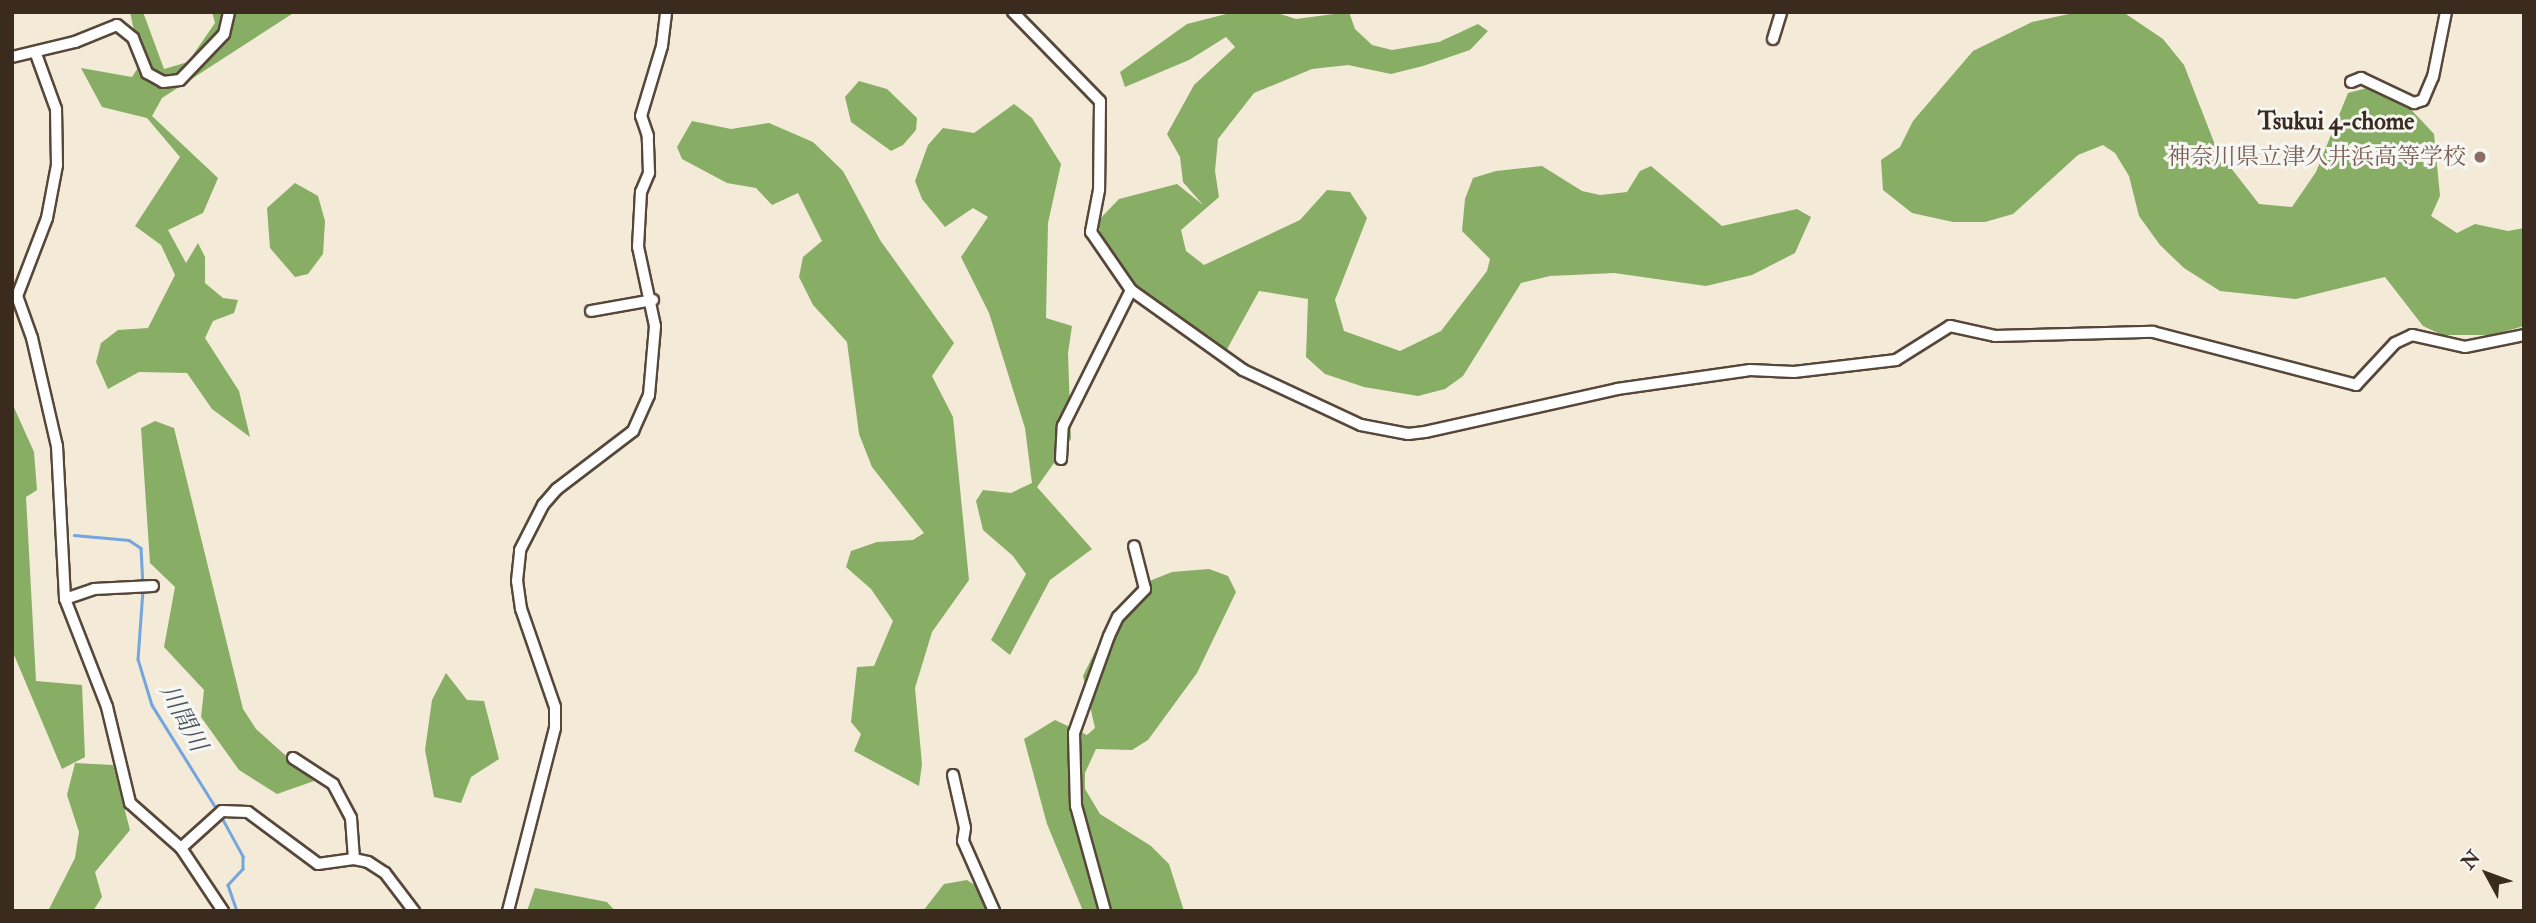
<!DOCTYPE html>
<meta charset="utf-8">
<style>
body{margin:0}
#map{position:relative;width:2536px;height:923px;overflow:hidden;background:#f3ead8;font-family:"IM FELL Double Pica","Noto Serif JP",serif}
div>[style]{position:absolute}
.forest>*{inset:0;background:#87ae64}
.stream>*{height:2.5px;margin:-1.25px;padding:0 1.25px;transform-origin:1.25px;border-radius:1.25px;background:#73a5de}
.roads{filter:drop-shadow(2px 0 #57473a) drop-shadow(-2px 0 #57473a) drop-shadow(0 2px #57473a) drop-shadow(0 -2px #57473a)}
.minor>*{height:10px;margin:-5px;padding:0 5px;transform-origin:5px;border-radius:5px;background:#fff}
.dots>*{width:19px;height:19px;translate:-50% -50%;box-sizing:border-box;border:4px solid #f6f6f2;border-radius:50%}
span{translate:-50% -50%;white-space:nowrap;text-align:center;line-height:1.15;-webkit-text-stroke:6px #f6f6f2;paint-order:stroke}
.education-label{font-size:23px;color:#785e54}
.right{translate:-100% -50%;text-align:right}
.neighbourhood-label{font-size:24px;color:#3b2a1e;font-weight:700}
.water-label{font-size:24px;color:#4f5561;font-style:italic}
.frame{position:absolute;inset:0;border:14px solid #3b2a1e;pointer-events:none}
.north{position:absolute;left:2452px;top:839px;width:70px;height:70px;-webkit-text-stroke:5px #f6f6f2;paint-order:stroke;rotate:311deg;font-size:19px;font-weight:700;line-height:28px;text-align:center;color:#3b2a1e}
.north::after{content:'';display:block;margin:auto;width:24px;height:32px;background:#3b2a1e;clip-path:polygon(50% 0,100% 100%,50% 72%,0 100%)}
</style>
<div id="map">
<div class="forest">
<i style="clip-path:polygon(130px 12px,143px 12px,164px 69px,188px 62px,215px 23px,212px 12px,295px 12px,162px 98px,152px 116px,218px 178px,203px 213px,168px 230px,186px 263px,198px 243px,205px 257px,205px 283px,223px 298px,238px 300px,234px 313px,213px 321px,205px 338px,239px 391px,250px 437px,212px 409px,187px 373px,139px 372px,108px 389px,96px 362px,101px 343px,118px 330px,148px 328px,175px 275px,161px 245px,135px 226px,180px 157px,147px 118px,102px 107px,81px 68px,132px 77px,141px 63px)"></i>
<i style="clip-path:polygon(1234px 12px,1274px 12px,1296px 19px,1349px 12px,1355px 29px,1372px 45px,1392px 50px,1439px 42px,1478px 24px,1488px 31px,1470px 50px,1423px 66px,1391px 74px,1348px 65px,1312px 69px,1254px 93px,1218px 139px,1215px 171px,1219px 197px,1181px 230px,1186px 251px,1204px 265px,1300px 220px,1327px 190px,1350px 192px,1367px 218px,1335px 300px,1344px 331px,1400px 351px,1441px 331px,1487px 271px,1490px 259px,1462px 231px,1465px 199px,1473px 178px,1496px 171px,1542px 166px,1582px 191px,1600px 195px,1627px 192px,1640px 171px,1651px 166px,1722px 226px,1797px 209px,1811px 217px,1795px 253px,1752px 275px,1706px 286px,1614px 273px,1550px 276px,1521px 283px,1463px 376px,1445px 389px,1418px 396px,1364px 387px,1325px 374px,1306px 357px,1308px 299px,1259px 291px,1226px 351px,1152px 299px,1109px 259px,1097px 222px,1119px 199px,1177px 184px,1203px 205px,1183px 182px,1180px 157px,1167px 134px,1194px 85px,1235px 47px,1226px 37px,1189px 60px,1125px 87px,1120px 72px,1187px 24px)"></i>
<i style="clip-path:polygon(2078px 12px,2126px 14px,2163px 39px,2184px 65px,2217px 150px,2259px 204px,2292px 207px,2316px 172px,2348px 93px,2371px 87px,2404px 102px,2434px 134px,2440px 196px,2431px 216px,2457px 233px,2475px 224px,2508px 231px,2524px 228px,2524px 326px,2492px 335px,2442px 335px,2423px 326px,2385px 277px,2296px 299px,2220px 291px,2184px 268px,2160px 245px,2139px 216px,2129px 176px,2115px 153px,2103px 145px,2078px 155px,2013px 214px,1985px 222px,1953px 222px,1912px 213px,1883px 190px,1881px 160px,1900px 147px,1913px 121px,1973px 51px,2032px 22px)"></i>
<i style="clip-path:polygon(859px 81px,887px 89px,917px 118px,916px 130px,903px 145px,891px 151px,851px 122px,845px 97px)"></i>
<i style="clip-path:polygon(1014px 104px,1032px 118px,1061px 164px,1048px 223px,1046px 318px,1072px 326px,1068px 353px,1071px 439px,1037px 487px,1092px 549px,1050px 580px,1010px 655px,991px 640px,1026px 574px,1013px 556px,983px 530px,976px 501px,983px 490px,1011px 493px,1032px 483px,1025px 428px,989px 313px,961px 257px,988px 217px,973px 208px,945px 227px,922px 199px,915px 181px,928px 145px,943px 128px,974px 133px)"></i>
<i style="clip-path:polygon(692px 121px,731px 129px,769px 123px,813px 142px,843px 171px,880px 240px,954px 343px,932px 376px,953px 417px,969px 580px,932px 632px,915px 688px,922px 764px,919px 786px,854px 751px,861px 734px,851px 722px,857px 667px,874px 666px,893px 621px,871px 589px,846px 567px,851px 551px,877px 542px,913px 540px,924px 533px,872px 467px,859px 434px,847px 342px,813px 305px,799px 277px,803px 257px,822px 241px,798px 193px,772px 205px,756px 188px,727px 183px,682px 159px,677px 147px)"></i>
<i style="clip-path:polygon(295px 183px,318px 196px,325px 221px,323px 254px,308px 274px,295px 277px,270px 248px,267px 208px)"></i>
<i style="clip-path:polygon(12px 403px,34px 452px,37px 490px,26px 497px,36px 681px,82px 685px,85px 757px,62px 769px,12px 650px)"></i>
<i style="clip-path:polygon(155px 421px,174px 428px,243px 709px,256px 729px,314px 781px,277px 794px,239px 770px,201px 717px,204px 690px,164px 647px,175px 587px,150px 563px,141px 428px)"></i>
<i style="clip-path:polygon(1209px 569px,1228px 576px,1236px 592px,1197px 673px,1148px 740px,1132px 750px,1096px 749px,1085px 773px,1085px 789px,1100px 814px,1151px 846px,1169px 864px,1184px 911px,1083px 911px,1047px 824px,1024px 739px,1055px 720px,1087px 735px,1095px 728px,1083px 676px,1116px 609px,1147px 582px,1172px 572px)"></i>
<i style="clip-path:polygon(446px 673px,467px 700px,484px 701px,499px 759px,471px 777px,461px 803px,434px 797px,425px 750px,432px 700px)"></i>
<i style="clip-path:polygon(75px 763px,113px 765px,130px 830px,95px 872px,102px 897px,93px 911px,48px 911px,75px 858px,79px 832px,67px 795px)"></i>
<i style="clip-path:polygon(967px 880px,987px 893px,997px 911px,923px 911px,944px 884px)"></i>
<i style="clip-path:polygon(535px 888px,607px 902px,615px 911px,527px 911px)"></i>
</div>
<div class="stream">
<i style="left:74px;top:535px;width:55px;rotate:5.2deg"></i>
<i style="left:129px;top:540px;width:14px;rotate:34deg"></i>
<i style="left:141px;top:548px;width:35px;rotate:87deg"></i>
<i style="left:143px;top:590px;width:69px;rotate:94.1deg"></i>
<i style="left:138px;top:659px;width:48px;rotate:73.1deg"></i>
<i style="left:152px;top:705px;width:125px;rotate:58.1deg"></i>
<i style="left:221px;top:816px;width:46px;rotate:61.2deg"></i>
<i style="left:243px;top:856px;width:13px;rotate:90deg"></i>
<i style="left:243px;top:869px;width:22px;rotate:133deg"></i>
<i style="left:228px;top:885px;width:28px;rotate:71deg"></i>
</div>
<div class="roads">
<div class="minor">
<i style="left:1013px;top:12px;width:124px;rotate:45.7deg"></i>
<i style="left:1100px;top:101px;width:89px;rotate:90.6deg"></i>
<i style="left:1099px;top:190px;width:43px;rotate:100.8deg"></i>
<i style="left:1091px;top:232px;width:70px;rotate:55.4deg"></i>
<i style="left:1131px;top:290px;width:138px;rotate:35.5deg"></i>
<i style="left:1243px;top:370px;width:130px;rotate:25deg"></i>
<i style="left:1361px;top:425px;width:48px;rotate:10.8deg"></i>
<i style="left:1408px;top:434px;width:17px;rotate:-7deg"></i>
<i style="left:1425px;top:432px;width:197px;rotate:-12.6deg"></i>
<i style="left:1617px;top:389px;width:134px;rotate:-8.1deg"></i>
<i style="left:1750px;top:370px;width:44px;rotate:2.6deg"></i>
<i style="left:1794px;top:372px;width:103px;rotate:-6.7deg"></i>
<i style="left:1896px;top:360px;width:64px;rotate:-32.2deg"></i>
<i style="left:1950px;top:326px;width:46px;rotate:12.5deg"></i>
<i style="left:1995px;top:336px;width:158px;rotate:-1.5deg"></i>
<i style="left:2153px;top:332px;width:210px;rotate:14.6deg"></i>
<i style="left:2356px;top:385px;width:57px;rotate:-47.1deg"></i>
<i style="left:2395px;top:343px;width:19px;rotate:-25deg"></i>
<i style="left:2412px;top:335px;width:54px;rotate:12.8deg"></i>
<i style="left:2465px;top:347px;width:60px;rotate:-11.5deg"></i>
<i style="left:1773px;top:39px;width:28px;rotate:-73deg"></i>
<i style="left:36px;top:54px;width:59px;rotate:70deg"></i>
<i style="left:56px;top:109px;width:56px;rotate:89deg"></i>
<i style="left:57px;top:165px;width:54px;rotate:100.7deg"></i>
<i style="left:47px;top:218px;width:84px;rotate:111deg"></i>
<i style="left:17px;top:296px;width:45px;rotate:70.3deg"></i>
<i style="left:32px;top:338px;width:111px;rotate:77deg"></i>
<i style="left:57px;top:446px;width:153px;rotate:87deg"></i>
<i style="left:65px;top:599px;width:116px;rotate:68.7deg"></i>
<i style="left:107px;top:707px;width:99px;rotate:76.5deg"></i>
<i style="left:130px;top:803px;width:68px;rotate:41.4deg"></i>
<i style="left:181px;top:848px;width:76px;rotate:56.3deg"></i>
<i style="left:12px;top:57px;width:65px;rotate:-13.4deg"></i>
<i style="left:75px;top:42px;width:45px;rotate:-22deg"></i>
<i style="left:117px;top:25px;width:21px;rotate:39deg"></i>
<i style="left:133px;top:38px;width:38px;rotate:68deg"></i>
<i style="left:147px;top:73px;width:18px;rotate:29deg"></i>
<i style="left:163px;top:82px;width:17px;rotate:-7deg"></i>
<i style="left:180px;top:80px;width:64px;rotate:-46.3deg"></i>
<i style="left:224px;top:34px;width:23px;rotate:-77deg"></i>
<i style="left:2351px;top:82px;width:11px;rotate:-22deg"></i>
<i style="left:2361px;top:78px;width:59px;rotate:25.3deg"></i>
<i style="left:2414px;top:103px;width:9px;rotate:-18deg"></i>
<i style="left:2423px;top:100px;width:25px;rotate:-67deg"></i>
<i style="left:2433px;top:77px;width:66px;rotate:-78.7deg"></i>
<i style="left:591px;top:311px;width:63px;rotate:-10.1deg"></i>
<i style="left:1061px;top:459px;width:33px;rotate:-87deg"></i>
<i style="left:1063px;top:426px;width:152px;rotate:-63.4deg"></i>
<i style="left:65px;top:599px;width:31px;rotate:-19deg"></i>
<i style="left:94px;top:589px;width:59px;rotate:-2.9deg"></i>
<i style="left:293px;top:758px;width:48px;rotate:33deg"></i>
<i style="left:333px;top:784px;width:38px;rotate:62deg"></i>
<i style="left:351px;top:818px;width:41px;rotate:85.8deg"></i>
<i style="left:953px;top:775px;width:54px;rotate:77.2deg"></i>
<i style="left:965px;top:828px;width:13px;rotate:99deg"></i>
<i style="left:963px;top:841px;width:77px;rotate:66.1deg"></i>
<i style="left:181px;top:848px;width:55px;rotate:-42.1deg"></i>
<i style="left:222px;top:811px;width:26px;rotate:2deg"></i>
<i style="left:248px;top:812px;width:87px;rotate:36.6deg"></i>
<i style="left:318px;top:864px;width:36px;rotate:-8deg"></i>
<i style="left:354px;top:859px;width:14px;rotate:12deg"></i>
<i style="left:368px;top:862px;width:20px;rotate:33deg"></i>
<i style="left:385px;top:873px;width:48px;rotate:52.7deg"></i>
<i style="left:508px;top:911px;width:189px;rotate:-75.6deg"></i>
<i style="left:555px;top:728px;width:21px;rotate:-90deg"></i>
<i style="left:555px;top:707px;width:104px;rotate:-109.1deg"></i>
<i style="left:521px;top:609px;width:28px;rotate:-98deg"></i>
<i style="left:517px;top:581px;width:31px;rotate:-84deg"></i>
<i style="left:520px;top:550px;width:51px;rotate:-62.9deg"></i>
<i style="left:543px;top:505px;width:21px;rotate:-49deg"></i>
<i style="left:557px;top:489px;width:96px;rotate:-37.3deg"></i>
<i style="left:633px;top:431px;width:39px;rotate:-66deg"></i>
<i style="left:649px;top:395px;width:69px;rotate:-85deg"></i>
<i style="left:655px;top:326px;width:81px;rotate:-102.1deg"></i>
<i style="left:638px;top:247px;width:55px;rotate:-86.9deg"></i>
<i style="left:641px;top:192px;width:21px;rotate:-67deg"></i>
<i style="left:649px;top:173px;width:37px;rotate:-92deg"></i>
<i style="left:648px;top:136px;width:21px;rotate:-109deg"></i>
<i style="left:641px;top:116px;width:73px;rotate:-73.3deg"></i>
<i style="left:662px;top:46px;width:34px;rotate:-83deg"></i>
<i style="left:1105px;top:911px;width:109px;rotate:-105.4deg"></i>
<i style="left:1076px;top:806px;width:73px;rotate:-91.6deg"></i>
<i style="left:1074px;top:733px;width:103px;rotate:-70.2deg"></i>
<i style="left:1109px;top:636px;width:21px;rotate:-65deg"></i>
<i style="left:1118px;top:617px;width:39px;rotate:-46deg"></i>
<i style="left:1145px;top:589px;width:44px;rotate:-104.3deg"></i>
</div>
</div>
<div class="dots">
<i style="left:2480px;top:157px;background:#8d6e63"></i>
</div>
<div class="education-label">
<span class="right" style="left:2466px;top:157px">神奈川県立津久井浜高等学校</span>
</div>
<div class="neighbourhood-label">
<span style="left:2336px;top:122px">Tsukui 4-chome</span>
</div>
<div class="water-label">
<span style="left:183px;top:718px;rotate:62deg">川間川</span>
</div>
<div class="frame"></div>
<div class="north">N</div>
</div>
